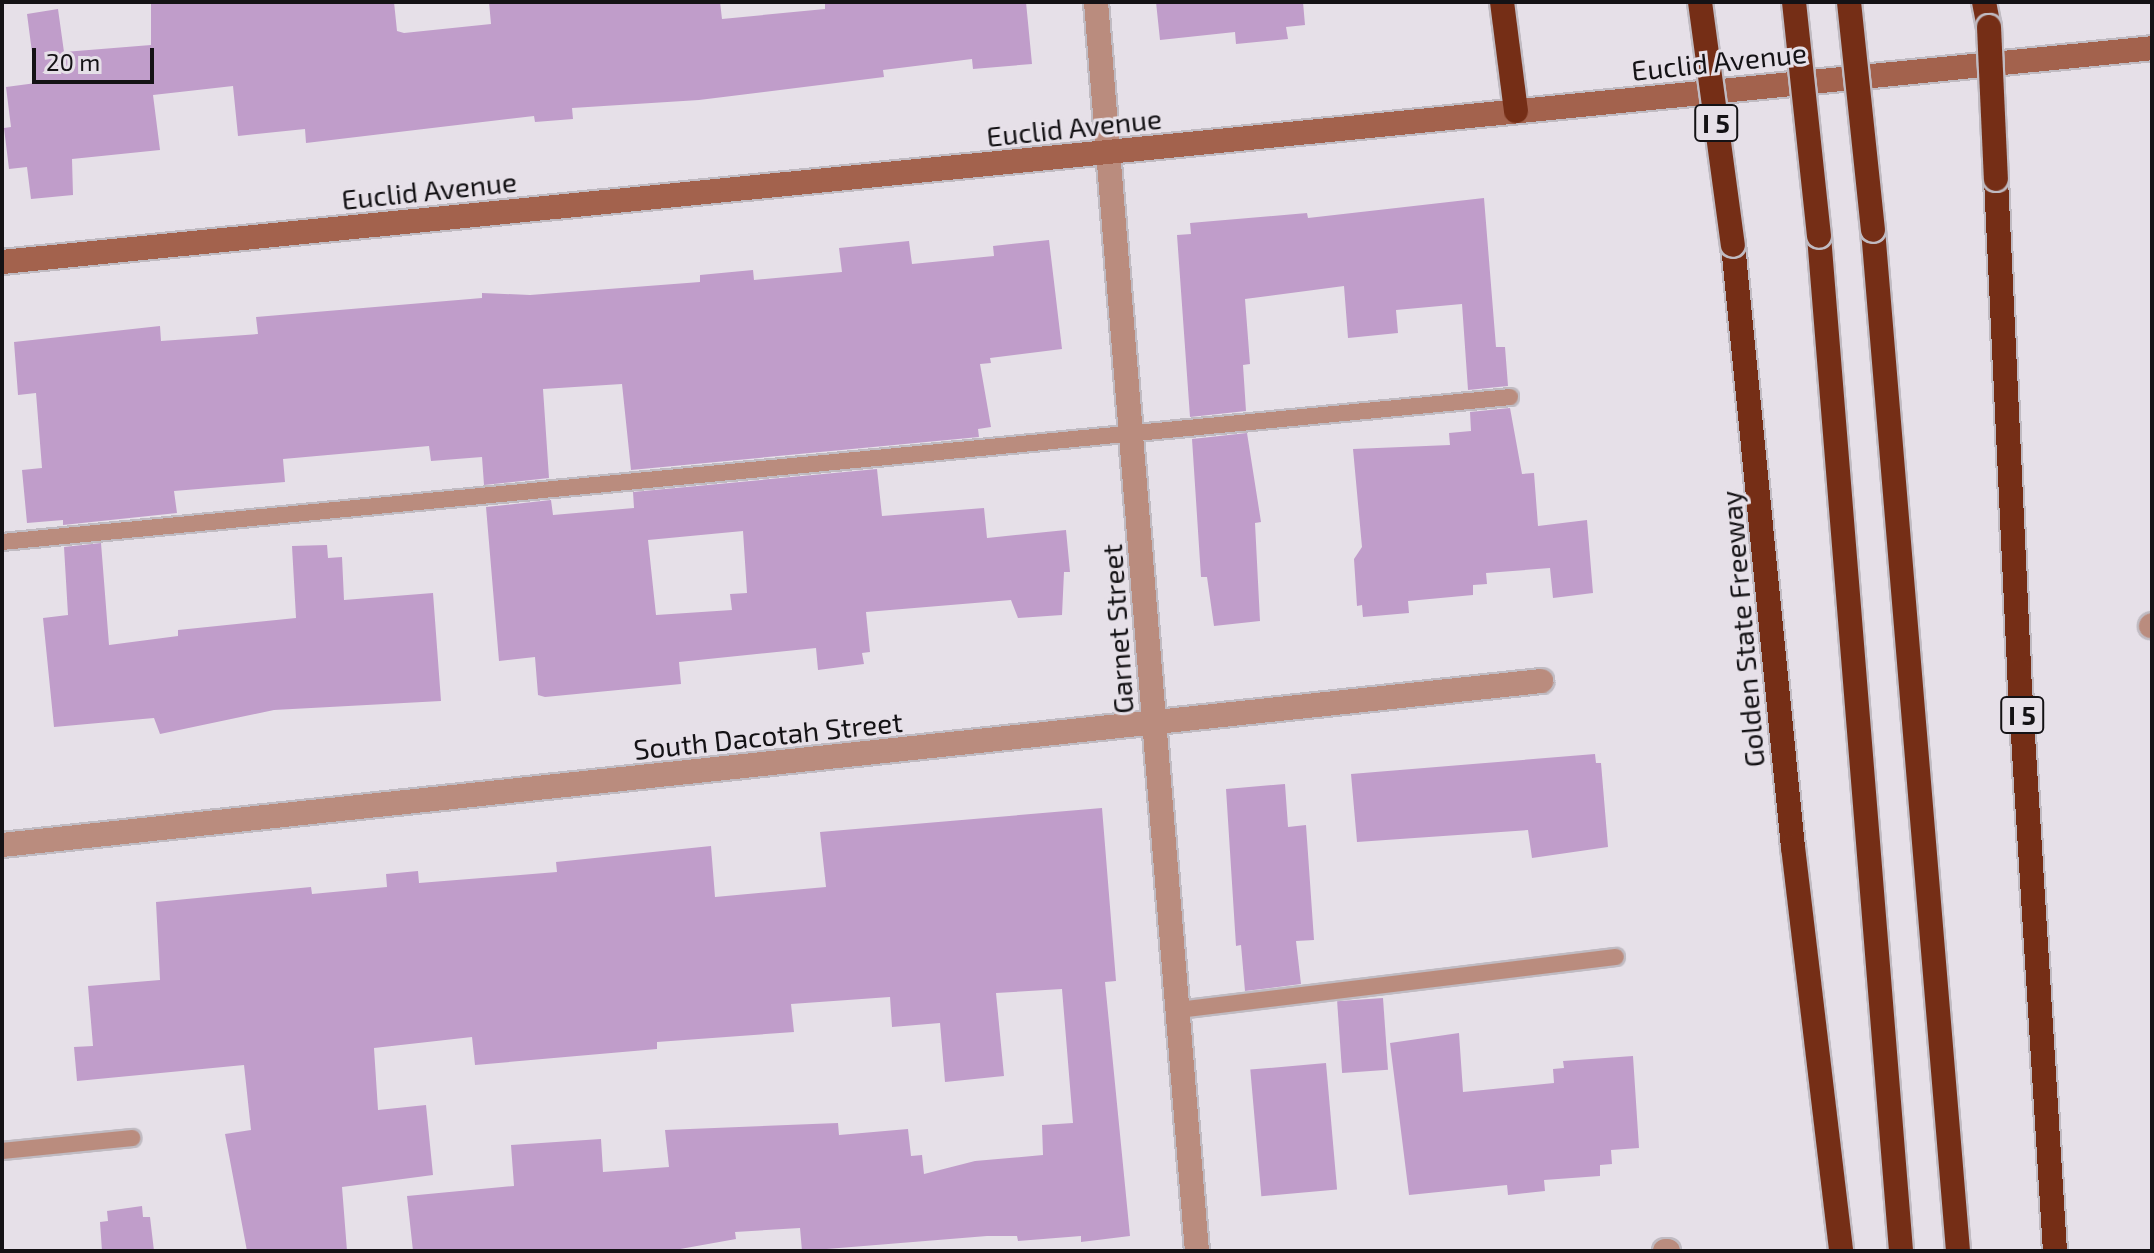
<!DOCTYPE html>
<style>
body{margin:0}
#map{position:relative;width:2154px;height:1253px;overflow:hidden;background:#e6e0e8;font-family:"Exo 2",sans-serif}
div>[style]{position:absolute}
.building>*{inset:0;background:#c09dca;transform-origin:0 0}
.roads{filter:drop-shadow(2px 0 #c0bbc2) drop-shadow(-2px 0 #c0bbc2) drop-shadow(0 2px #c0bbc2) drop-shadow(0 -2px #c0bbc2)}
.lane>*{height:16px;margin:-8px;padding:0 8px;transform-origin:8px;border-radius:8px;background:#ba8c7e}
.street>*{height:24px;margin:-12px;padding:0 12px;transform-origin:12px;border-radius:12px;background:#ba8c7e}
.secondary>*{height:24px;margin:-12px;padding:0 12px;transform-origin:12px;border-radius:12px;background:#a3624d}
.highway>*{height:24px;margin:-12px;padding:0 12px;transform-origin:12px;border-radius:12px;background:#752e16}
.bridges{filter:drop-shadow(2px 0 #c0bbc2) drop-shadow(-2px 0 #c0bbc2) drop-shadow(0 2px #c0bbc2) drop-shadow(0 -2px #c0bbc2)}
.highway-bridge>*{height:24px;margin:-12px;padding:0 12px;transform-origin:12px;border-radius:12px;background:#752e16}
span{translate:-50% -50%;white-space:nowrap;text-align:center;line-height:1.15;-webkit-text-stroke:6px #e6e0e8;paint-order:stroke}
.shield-label span{padding:2px 6px;background:#e6e0e8;border:2px solid;border-radius:6px;-webkit-text-stroke-width:0}
.shield-label{font-size:26px;color:#141215;font-weight:700}
.street-label{font-size:28px;color:#141215}
.frame{position:absolute;inset:0;border:4px solid #141215;pointer-events:none}
.scale{position:absolute;left:32px;top:48px;width:122px;height:36px;box-sizing:border-box;border:4px solid #141215;border-top:0;padding-left:10px;font-size:24px;line-height:28px;white-space:nowrap;color:#141215;-webkit-text-stroke:6px #e6e0e8;paint-order:stroke}
</style>
<div id="map">
<div class="building">
<i style="clip-path:polygon(151px 2px,394px 2px,397px 31px,404px 33px,491px 24px,489px 2px,720px 2px,722px 19px,825px 9px,825px 2px,1026px 2px,1032px 64px,973px 69px,972px 59px,883px 70px,884px 77px,699px 100px,572px 108px,573px 119px,535px 122px,534px 116px,306px 143px,305px 129px,238px 136px,233px 86px,153px 95px,160px 150px,72px 159px,73px 195px,31px 199px,27px 167px,9px 169px,4px 128px,11px 127px,6px 87px,36px 83px,27px 14px,58px 9px,64px 52px,151px 45px)"></i>
<i style="clip-path:polygon(1156px 2px,1303px 2px,1305px 25px,1286px 27px,1288px 39px,1236px 44px,1235px 32px,1160px 40px)"></i>
<i style="clip-path:polygon(1484px 198px,1496px 347px,1505px 347px,1508px 386px,1468px 390px,1462px 304px,1396px 310px,1398px 333px,1348px 338px,1344px 286px,1245px 299px,1250px 364px,1243px 365px,1246px 411px,1190px 417px,1177px 235px,1191px 234px,1190px 223px,1307px 213px,1308px 218px)"></i>
<i style="clip-path:polygon(1049px 240px,1062px 349px,990px 358px,991px 363px,980px 364px,991px 427px,978px 429px,979px 437px,631px 470px,622px 384px,543px 389px,549px 478px,484px 485px,482px 457px,431px 461px,429px 446px,283px 459px,285px 482px,174px 491px,177px 513px,63px 525px,63px 520px,27px 523px,22px 470px,42px 468px,36px 393px,18px 395px,14px 342px,160px 326px,161px 341px,258px 334px,256px 317px,482px 298px,482px 293px,530px 295px,700px 282px,700px 275px,753px 270px,754px 280px,842px 272px,839px 248px,909px 241px,912px 264px,994px 256px,993px 246px)"></i>
<i style="clip-path:polygon(1510px 408px,1522px 474px,1534px 473px,1538px 526px,1587px 520px,1593px 593px,1553px 598px,1550px 568px,1486px 573px,1487px 584px,1473px 585px,1473px 595px,1408px 601px,1409px 613px,1363px 617px,1362px 605px,1357px 606px,1354px 559px,1362px 547px,1353px 449px,1450px 445px,1449px 433px,1471px 431px,1470px 412px)"></i>
<i style="clip-path:polygon(1247px 433px,1261px 522px,1255px 523px,1260px 621px,1214px 626px,1207px 577px,1201px 577px,1192px 439px)"></i>
<i style="clip-path:polygon(evenodd,877px 469px,882px 516px,984px 508px,987px 538px,1066px 530px,1070px 572px,1064px 572px,1062px 615px,1018px 618px,1011px 600px,866px 612px,870px 652px,862px 653px,864px 664px,818px 670px,816px 648px,679px 662px,681px 684px,545px 697px,538px 695px,535px 657px,499px 661px,486px 507px,551px 500px,553px 515px,634px 508px,633px 492px,877px 469px,743px 531px,747px 593px,730px 594px,732px 610px,656px 615px,648px 540px,743px 531px)"></i>
<i style="clip-path:polygon(101px 543px,109px 645px,178px 636px,178px 630px,296px 618px,292px 546px,327px 545px,328px 558px,342px 557px,344px 600px,433px 593px,441px 701px,274px 710px,160px 734px,154px 718px,54px 727px,43px 618px,68px 615px,64px 547px)"></i>
<i style="clip-path:polygon(1595px 754px,1596px 763px,1601px 763px,1608px 847px,1532px 858px,1528px 830px,1357px 842px,1351px 774px)"></i>
<i style="clip-path:polygon(1285px 784px,1288px 827px,1306px 825px,1314px 940px,1296px 941px,1301px 984px,1245px 991px,1241px 945px,1236px 946px,1226px 789px)"></i>
<i style="clip-path:polygon(1102px 808px,1116px 981px,1105px 982px,1130px 1236px,1081px 1242px,1081px 1236px,1018px 1241px,1017px 1236px,987px 1236px,802px 1251px,800px 1228px,735px 1232px,736px 1239px,669px 1251px,413px 1251px,407px 1196px,514px 1186px,511px 1145px,601px 1139px,603px 1172px,669px 1167px,665px 1130px,838px 1123px,839px 1135px,908px 1129px,911px 1156px,922px 1155px,924px 1174px,975px 1161px,1043px 1155px,1042px 1125px,1073px 1123px,1062px 989px,996px 993px,1004px 1076px,945px 1082px,940px 1023px,892px 1027px,890px 997px,791px 1004px,794px 1032px,657px 1042px,657px 1049px,475px 1065px,472px 1037px,374px 1048px,378px 1110px,426px 1105px,433px 1175px,342px 1187px,347px 1251px,247px 1251px,225px 1134px,251px 1130px,244px 1065px,77px 1081px,74px 1047px,93px 1046px,88px 986px,160px 980px,156px 902px,311px 887px,312px 894px,387px 887px,386px 874px,418px 871px,419px 883px,557px 872px,556px 862px,711px 846px,715px 897px,826px 887px,820px 832px)"></i>
<i style="left:1383px;top:998px;width:72px;height:46px;rotate:86deg"></i>
<i style="clip-path:polygon(1459px 1033px,1463px 1092px,1554px 1083px,1553px 1069px,1564px 1068px,1563px 1061px,1633px 1056px,1639px 1148px,1611px 1150px,1612px 1164px,1600px 1165px,1600px 1176px,1544px 1180px,1545px 1191px,1508px 1195px,1507px 1185px,1409px 1195px,1390px 1043px)"></i>
<i style="left:1326px;top:1063px;width:127px;height:76px;rotate:85deg"></i>
<i style="clip-path:polygon(142px 1206px,143px 1217px,150px 1217px,154px 1251px,102px 1251px,100px 1222px,108px 1221px,107px 1211px)"></i>
</div>
<div class="roads">
<div class="lane">
<i style="left:2px;top:542px;width:1515px;rotate:-5.49deg"></i>
<i style="left:1178px;top:1010px;width:441px;rotate:-6.9deg"></i>
<i style="left:2px;top:1151px;width:131px;rotate:-5.7deg"></i>
</div>
<div class="street">
<i style="left:1096px;top:2px;width:1253px;rotate:85.38deg"></i>
<i style="left:2151px;top:626px;width:1px;rotate:-45deg"></i>
<i style="left:2px;top:845px;width:1548px;rotate:-6.08deg"></i>
<i style="left:1665px;top:1251px;width:3px"></i>
</div>
<div class="secondary">
<i style="left:2px;top:262px;width:2161px;rotate:-5.68deg"></i>
</div>
<div class="highway">
<i style="left:1502px;top:2px;width:110px;rotate:82.7deg"></i>
<i style="left:1984px;top:2px;width:25px;rotate:79deg"></i>
<i style="left:1996px;top:179px;width:493px;rotate:87.3deg"></i>
<i style="left:2019px;top:671px;width:581px;rotate:86.45deg"></i>
<i style="left:1873px;top:230px;width:1025px;rotate:85.24deg"></i>
<i style="left:1819px;top:236px;width:1018px;rotate:85.38deg"></i>
<i style="left:1733px;top:245px;width:605px;rotate:84.31deg"></i>
<i style="left:1793px;top:847px;width:407px;rotate:83.2deg"></i>
</div>
</div>
<div class="bridges">
<div class="highway-bridge">
<i style="left:1700px;top:2px;width:245px;rotate:82.3deg"></i>
<i style="left:1794px;top:2px;width:235px;rotate:83.9deg"></i>
<i style="left:1849px;top:2px;width:229px;rotate:84deg"></i>
<i style="left:1989px;top:27px;width:152px;rotate:87.4deg"></i>
</div>
</div>
<div class="shield-label">
<span style="left:1716px;top:123px">I 5</span>
<span style="left:2022px;top:715px">I 5</span>
</div>
<div class="street-label">
<span style="left:1719px;top:61px;rotate:-6deg">Euclid Avenue</span>
<span style="left:1074px;top:127px;rotate:-6deg">Euclid Avenue</span>
<span style="left:429px;top:190px;rotate:-6deg">Euclid Avenue</span>
<span style="left:1117px;top:629px;rotate:-94deg">Garnet Street</span>
<span style="left:1742px;top:629px;rotate:-95deg">Golden State Freeway</span>
<span style="left:768px;top:735px;rotate:-6deg">South Dacotah Street</span>
</div>
<div class="frame"></div>
<div class="scale">20 m</div>
</div>
